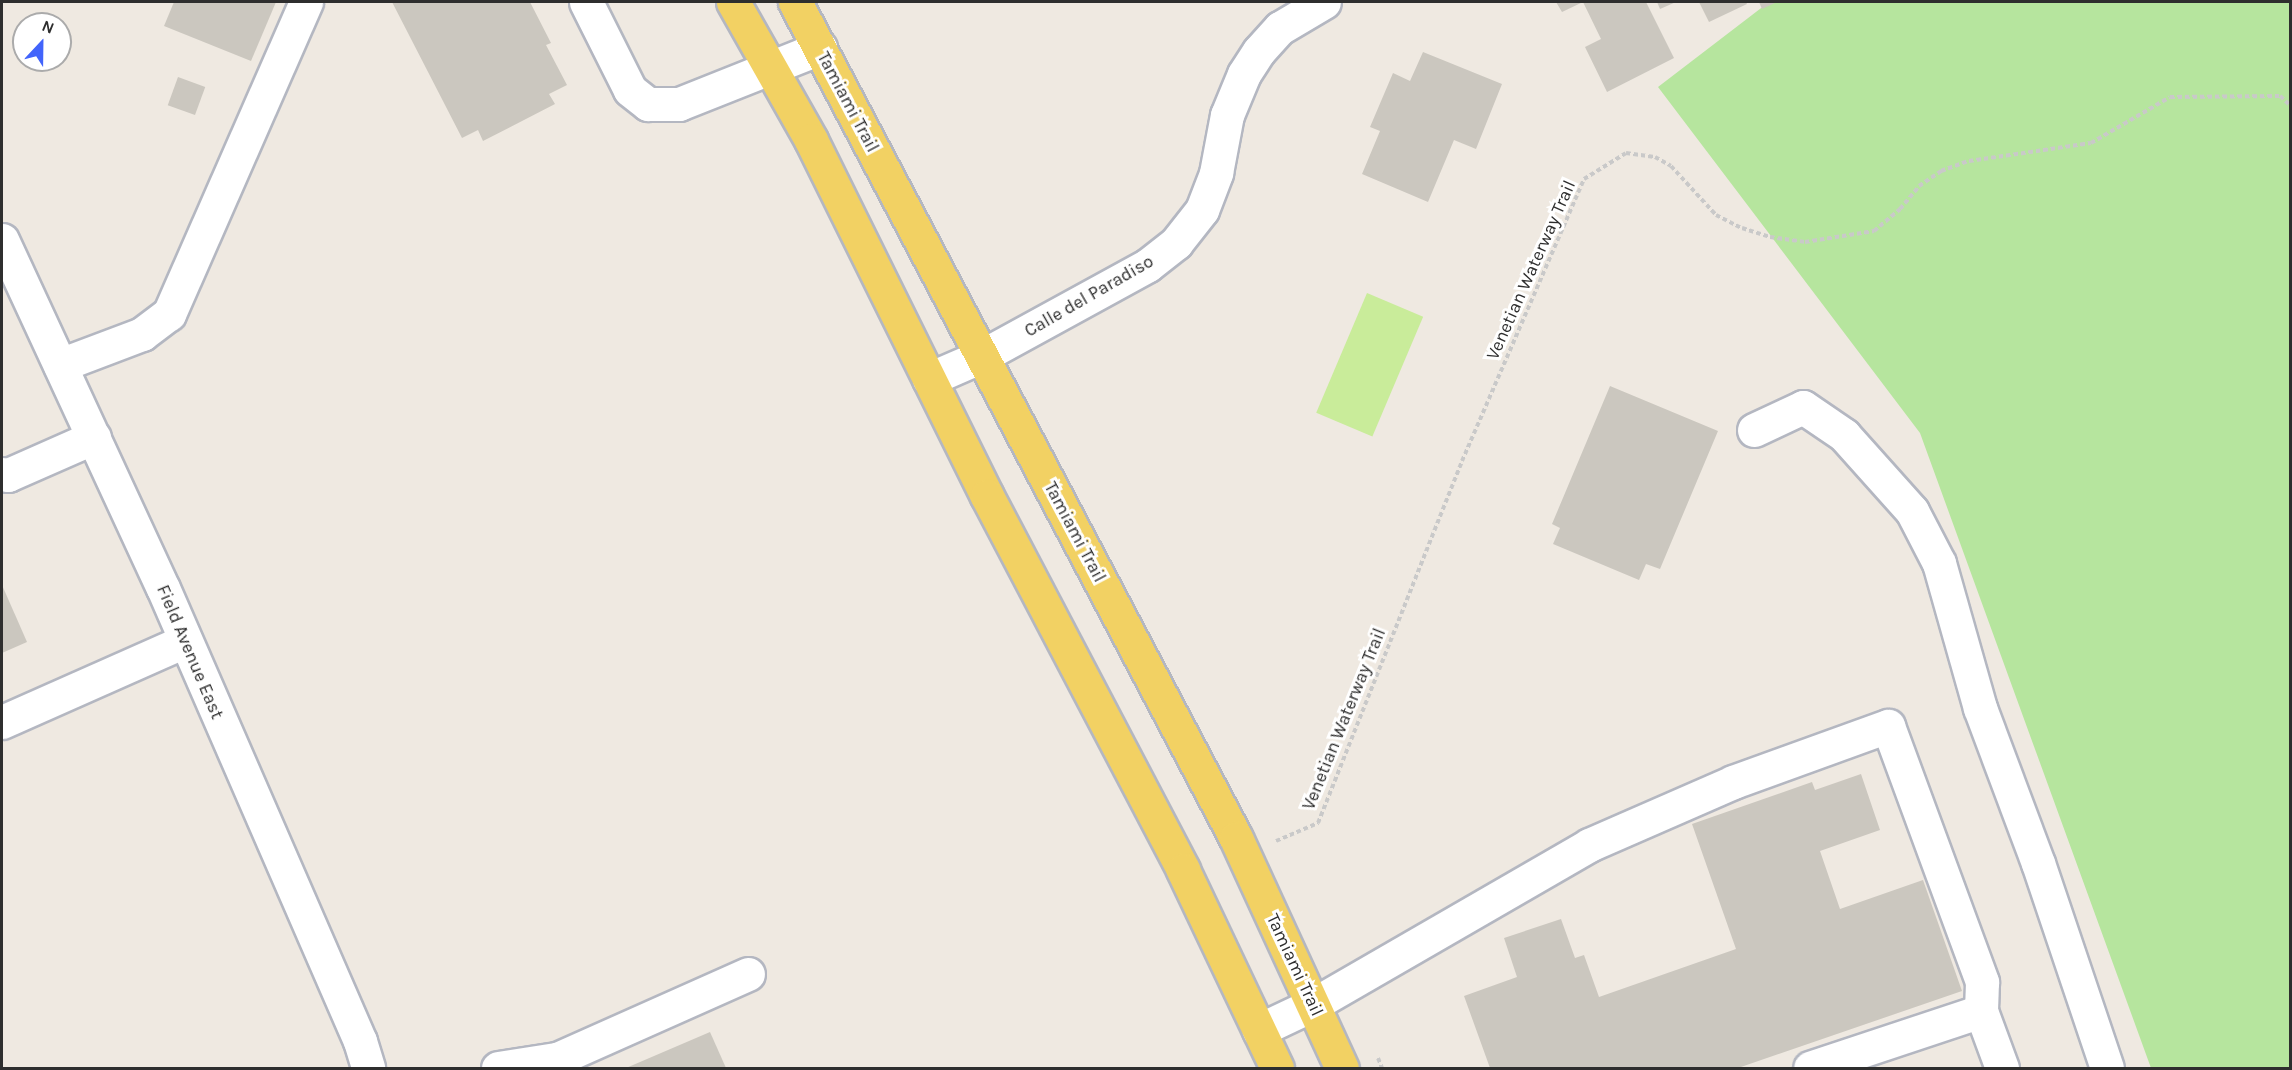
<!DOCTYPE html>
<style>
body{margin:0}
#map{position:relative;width:2292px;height:1070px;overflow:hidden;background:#efe9e1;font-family:Karla,sans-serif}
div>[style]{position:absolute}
.green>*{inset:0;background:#b6e59e}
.pitch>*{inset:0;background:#c9ec9a;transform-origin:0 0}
.building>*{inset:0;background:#cbc7bf;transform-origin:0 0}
.path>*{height:4px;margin-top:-2px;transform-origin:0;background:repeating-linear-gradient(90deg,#c9c9c9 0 4.5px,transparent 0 7.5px)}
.roads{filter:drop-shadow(2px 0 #b4b7c1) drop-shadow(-2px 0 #b4b7c1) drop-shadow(0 2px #b4b7c1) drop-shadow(0 -2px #b4b7c1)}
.minor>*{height:33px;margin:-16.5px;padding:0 16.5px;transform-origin:16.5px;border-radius:16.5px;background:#fff}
.major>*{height:33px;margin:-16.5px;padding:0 16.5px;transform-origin:16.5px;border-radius:16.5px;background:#f2d163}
span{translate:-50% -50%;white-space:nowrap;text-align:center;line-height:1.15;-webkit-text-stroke:6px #fff;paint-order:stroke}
.street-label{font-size:18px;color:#2e2e2e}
.frame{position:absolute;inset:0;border:3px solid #2e2e2e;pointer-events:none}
.north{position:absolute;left:12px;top:12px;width:60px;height:60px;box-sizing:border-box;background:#fff;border:2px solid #ababab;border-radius:50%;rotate:22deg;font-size:16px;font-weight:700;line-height:24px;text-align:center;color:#2e2e2e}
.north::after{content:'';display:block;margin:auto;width:21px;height:27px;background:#4264fb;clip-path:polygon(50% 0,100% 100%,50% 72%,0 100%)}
</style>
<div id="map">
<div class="green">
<i style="clip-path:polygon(1769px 2px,2290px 2px,2290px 1068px,2151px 1068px,1920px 433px,1658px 87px)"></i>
</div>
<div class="pitch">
<i style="left:1367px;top:293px;width:61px;height:130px;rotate:23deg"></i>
</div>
<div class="building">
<i style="clip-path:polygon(174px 2px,276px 2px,251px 61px,164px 26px)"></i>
<i style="clip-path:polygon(392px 2px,530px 2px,551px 43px,546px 45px,567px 85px,549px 94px,555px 104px,483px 141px,478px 130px,462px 138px)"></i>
<i style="clip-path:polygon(1556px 2px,1646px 2px,1674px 58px,1607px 92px,1585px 47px,1601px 39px,1583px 2px,1562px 12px)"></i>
<i style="clip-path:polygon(1657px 2px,1676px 2px,1660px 9px)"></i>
<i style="clip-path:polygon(1699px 2px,1746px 2px,1747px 4px,1709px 22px)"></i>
<i style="clip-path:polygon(1759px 2px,1777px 2px,1762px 9px)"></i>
<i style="clip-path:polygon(1423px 52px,1502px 84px,1476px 149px,1454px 140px,1428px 202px,1362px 174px,1380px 131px,1370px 127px,1393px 73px,1410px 81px)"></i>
<i style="left:178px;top:77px;width:29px;height:30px;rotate:20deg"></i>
<i style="clip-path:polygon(1610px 386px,1718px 431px,1660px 569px,1646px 564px,1639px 580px,1553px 544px,1560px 528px,1552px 524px)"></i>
<i style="clip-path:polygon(2px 585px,27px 642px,2px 653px)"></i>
<i style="clip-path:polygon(1861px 774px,1880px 830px,1820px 851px,1840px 909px,1923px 880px,1962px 991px,1738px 1068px,1490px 1068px,1464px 996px,1517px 977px,1504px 938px,1561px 919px,1575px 958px,1584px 955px,1599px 997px,1736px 949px,1692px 824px,1812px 782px,1815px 790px)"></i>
<i style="clip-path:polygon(710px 1032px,726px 1068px,626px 1068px)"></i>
</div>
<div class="path">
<i style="left:1276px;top:841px;width:46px;rotate:-23.2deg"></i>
<i style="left:1318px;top:823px;width:390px;rotate:-68.3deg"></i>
<i style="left:1462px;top:461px;width:307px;rotate:-66.6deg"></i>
<i style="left:1584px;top:179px;width:49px;rotate:-31.8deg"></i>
<i style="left:1626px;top:153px;width:29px;rotate:8deg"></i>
<i style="left:1655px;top:157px;width:18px;rotate:29deg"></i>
<i style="left:1671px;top:166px;width:67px;rotate:47.4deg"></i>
<i style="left:1716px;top:215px;width:29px;rotate:27deg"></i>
<i style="left:1742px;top:228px;width:29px;rotate:18deg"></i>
<i style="left:1770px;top:237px;width:35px;rotate:8deg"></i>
<i style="left:1805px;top:242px;width:70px;rotate:-9.1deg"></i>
<i style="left:1874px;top:231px;width:34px;rotate:-40deg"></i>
<i style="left:1900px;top:209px;width:30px;rotate:-50deg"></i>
<i style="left:1919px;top:186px;width:27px;rotate:-34deg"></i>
<i style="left:1941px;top:171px;width:30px;rotate:-20deg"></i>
<i style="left:1969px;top:161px;width:123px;rotate:-8.4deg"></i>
<i style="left:2091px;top:143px;width:91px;rotate:-30.2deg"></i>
<i style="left:2170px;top:97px;width:110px;rotate:-0.5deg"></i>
<i style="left:2280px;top:96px;width:13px;rotate:42deg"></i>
<i style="left:1378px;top:1058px;width:11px;rotate:68deg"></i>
</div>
<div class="roads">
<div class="minor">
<i style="left:586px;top:2px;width:98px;rotate:63.4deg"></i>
<i style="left:630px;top:90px;width:23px;rotate:38deg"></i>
<i style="left:648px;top:104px;width:31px"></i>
<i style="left:679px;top:104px;width:152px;rotate:-21.7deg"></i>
<i style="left:2px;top:240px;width:383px;rotate:65.2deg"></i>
<i style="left:163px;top:588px;width:494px;rotate:66.5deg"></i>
<i style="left:360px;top:1041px;width:28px;rotate:73deg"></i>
<i style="left:60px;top:365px;width:88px;rotate:-20.7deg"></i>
<i style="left:142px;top:334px;width:34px;rotate:-37deg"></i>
<i style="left:169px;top:314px;width:341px;rotate:-66.3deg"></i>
<i style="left:929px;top:379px;width:58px;rotate:-23.5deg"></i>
<i style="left:982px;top:356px;width:189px;rotate:-28.7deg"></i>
<i style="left:1148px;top:265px;width:36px;rotate:-38deg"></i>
<i style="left:1176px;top:243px;width:42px;rotate:-51.8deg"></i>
<i style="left:1202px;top:210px;width:40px;rotate:-69deg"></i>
<i style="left:1216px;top:173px;width:59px;rotate:-79.3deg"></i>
<i style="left:1227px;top:115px;width:44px;rotate:-67.5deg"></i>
<i style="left:1244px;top:74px;width:27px;rotate:-57deg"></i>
<i style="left:1259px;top:51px;width:31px;rotate:-48deg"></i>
<i style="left:1280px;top:28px;width:51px;rotate:-30.6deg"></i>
<i style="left:1754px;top:430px;width:54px;rotate:-25.1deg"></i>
<i style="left:1803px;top:407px;width:50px;rotate:34.3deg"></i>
<i style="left:1844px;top:435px;width:102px;rotate:48.2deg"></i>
<i style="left:1912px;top:511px;width:59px;rotate:62.6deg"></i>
<i style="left:1939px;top:563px;width:151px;rotate:74.2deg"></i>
<i style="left:1980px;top:708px;width:165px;rotate:69.5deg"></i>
<i style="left:2038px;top:863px;width:216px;rotate:71.4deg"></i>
<i style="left:2px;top:474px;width:6px;rotate:9deg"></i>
<i style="left:8px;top:475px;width:94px;rotate:-23.8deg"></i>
<i style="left:2px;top:722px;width:200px;rotate:-23.9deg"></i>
<i style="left:1981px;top:1011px;width:61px;rotate:69.8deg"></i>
<i style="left:1259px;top:1030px;width:61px;rotate:-25.3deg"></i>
<i style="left:1314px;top:1004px;width:318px;rotate:-30deg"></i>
<i style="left:1589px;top:845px;width:157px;rotate:-23.6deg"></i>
<i style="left:1733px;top:782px;width:165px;rotate:-19.9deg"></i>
<i style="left:1888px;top:726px;width:273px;rotate:69.8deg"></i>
<i style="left:1982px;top:982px;width:29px;rotate:92deg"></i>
<i style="left:1981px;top:1011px;width:180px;rotate:161.6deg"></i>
<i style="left:557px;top:1059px;width:209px;rotate:-24deg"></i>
<i style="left:498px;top:1068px;width:60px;rotate:-8.7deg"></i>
<i style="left:557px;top:1059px;width:10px;rotate:66deg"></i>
</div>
<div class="major">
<i style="left:733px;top:2px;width:159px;rotate:60.5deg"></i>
<i style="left:811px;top:140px;width:397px;rotate:63.7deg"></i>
<i style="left:987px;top:496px;width:422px;rotate:62.3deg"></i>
<i style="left:1183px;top:870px;width:219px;rotate:64.6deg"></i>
<i style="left:795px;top:2px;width:945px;rotate:62.19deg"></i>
<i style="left:1236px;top:838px;width:253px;rotate:65.3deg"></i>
</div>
</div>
<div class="street-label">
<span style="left:848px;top:102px;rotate:62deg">Tamiami Trail</span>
<span style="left:1531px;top:270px;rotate:-66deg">Venetian Waterway Trail</span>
<span style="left:1089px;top:296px;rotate:-30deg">Calle del Paradiso</span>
<span style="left:1075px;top:532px;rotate:62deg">Tamiami Trail</span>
<span style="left:190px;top:652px;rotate:67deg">Field Avenue East</span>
<span style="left:1344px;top:719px;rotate:-68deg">Venetian Waterway Trail</span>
<span style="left:1295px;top:965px;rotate:65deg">Tamiami Trail</span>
</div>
<div class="frame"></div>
<div class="north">N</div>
</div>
